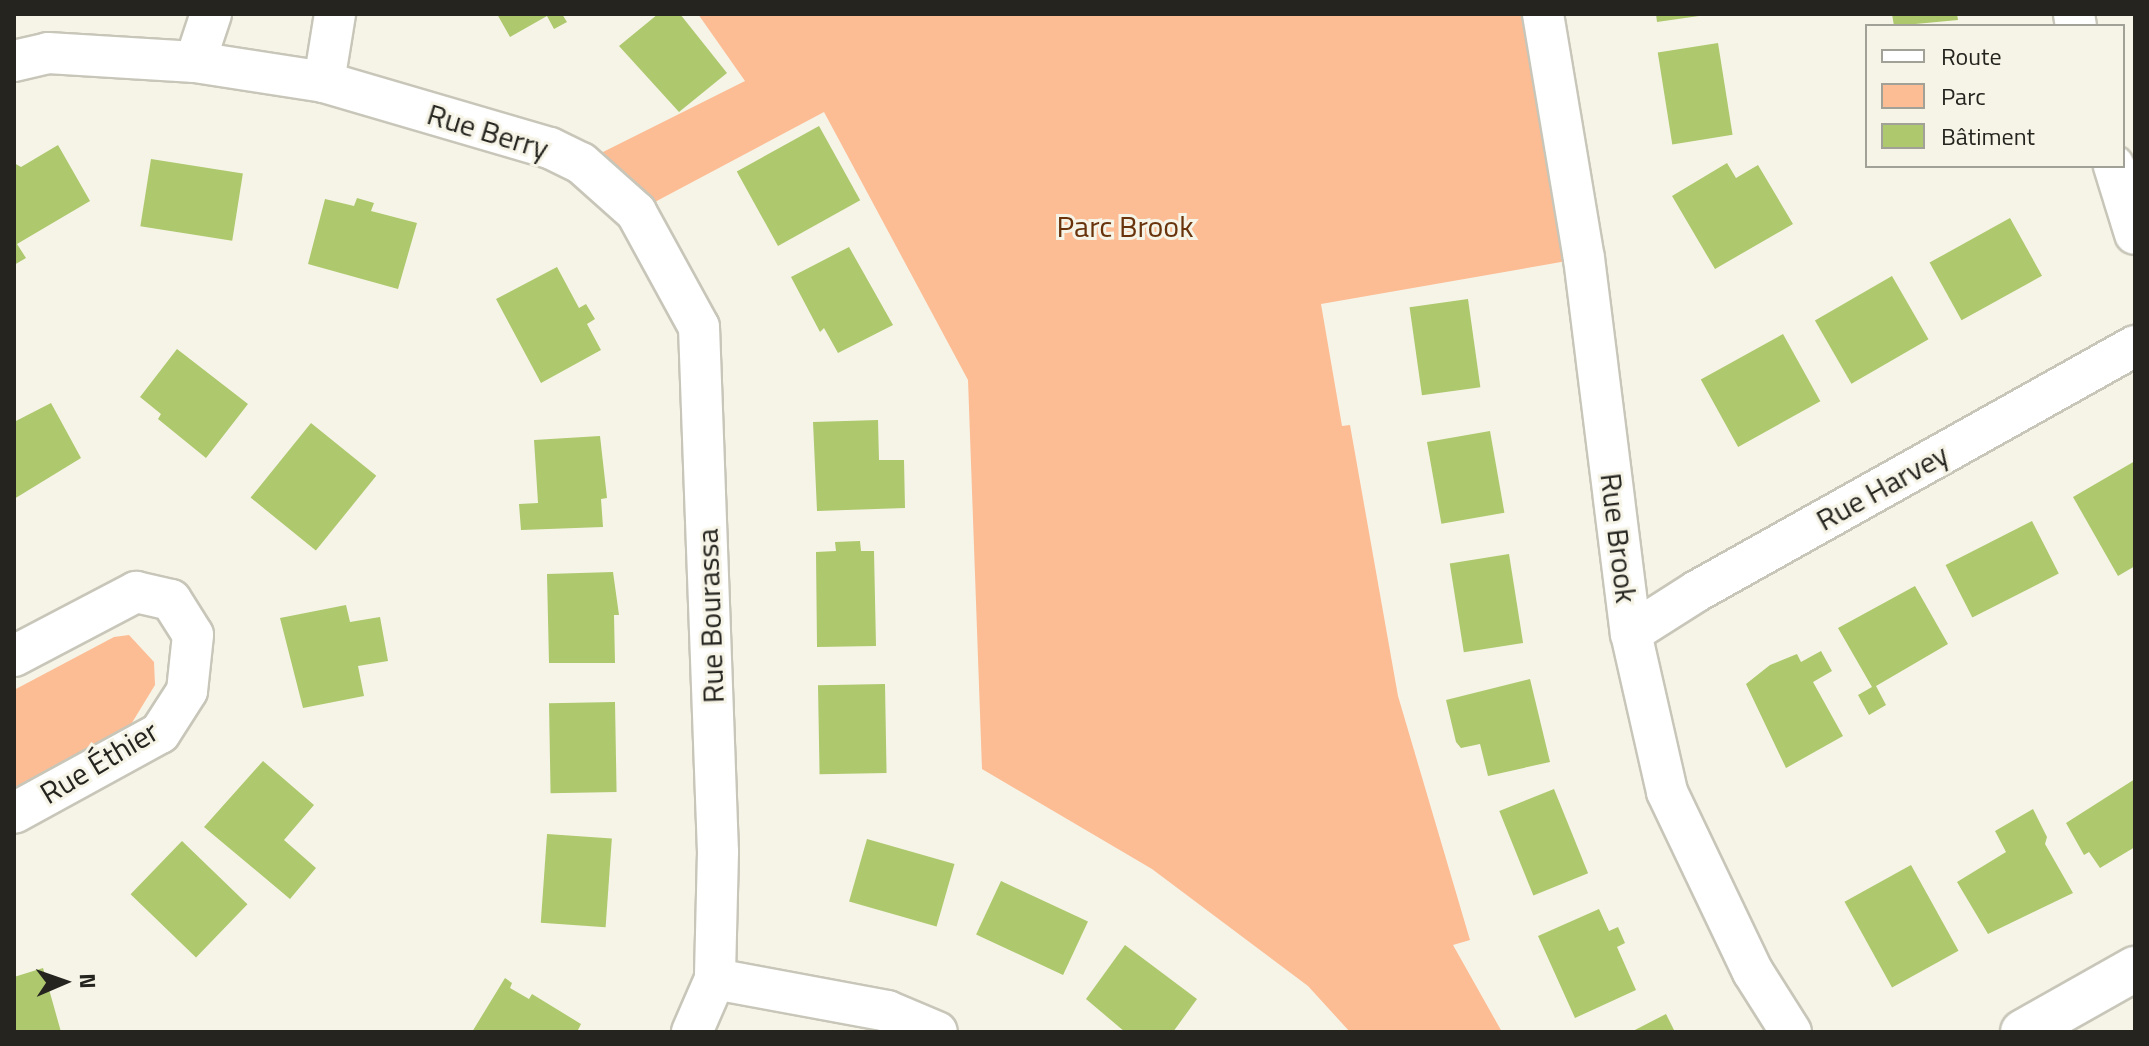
<!DOCTYPE html>
<meta charset="utf-8">
<style>
body{margin:0}
#map{position:relative;width:2149px;height:1046px;overflow:hidden;background:#f6f4e7;font-family:"Titillium Web",sans-serif}
div>[style]{position:absolute}
.green>*{inset:0;background:#fcbc94}
.building>*{inset:0;background:#adc86d;transform-origin:0 0}
.roads{filter:drop-shadow(2px 0 #c8c6b9) drop-shadow(-2px 0 #c8c6b9) drop-shadow(0 2px #c8c6b9) drop-shadow(0 -2px #c8c6b9)}
.minor>*{height:40px;margin:-20px;padding:0 20px;transform-origin:20px;border-radius:20px;background:#fff}
.tertiary>*{height:44px;margin:-22px;padding:0 22px;transform-origin:22px;border-radius:22px;background:#fff}
span{translate:-50% -50%;white-space:nowrap;text-align:center;line-height:1.15;-webkit-text-stroke:6px #f6f4e7;paint-order:stroke}
.street-label{font-size:30px;color:#25241f}
.park-label{font-size:30px;color:#69340c}
.frame{position:absolute;inset:0;border:16px solid #25241f;pointer-events:none}
.legend{position:absolute;left:1865px;top:24px;width:260px;height:144px;box-sizing:border-box;background:#f6f4e7;border:2px solid #a2a197;margin:0;padding:10px 14px;list-style:none;font-size:24px;color:#25241f}
.legend li{display:flex;align-items:center;gap:16px;height:40px}
.legend b{width:40px;border:2px solid #a2a197}
.north{position:absolute;left:24px;top:942px;width:80px;height:80px;-webkit-text-stroke:6px #f6f4e7;paint-order:stroke;rotate:88deg;font-size:22px;font-weight:700;line-height:32px;text-align:center;color:#25241f}
.north::after{content:'';display:block;margin:auto;width:28px;height:36px;background:#25241f;clip-path:polygon(50% 0,100% 100%,50% 72%,0 100%)}
</style>
<div id="map">
<div class="green">
<i style="clip-path:polygon(698px 14px,1543px 14px,1584px 258px,1321px 304px,1342px 426px,1350px 425px,1398px 696px,1470px 940px,1453px 945px,1502px 1032px,1350px 1032px,1308px 986px,1152px 869px,982px 769px,968px 380px,824px 112px,636px 212px,581px 163px,745px 81px)"></i>
<i style="clip-path:polygon(129px 635px,154px 662px,155px 685px,130px 726px,14px 790px,14px 690px,114px 637px)"></i>
</div>
<div class="building">
<i style="clip-path:polygon(497px 14px,562px 14px,567px 22px,554px 29px,547px 16px,510px 37px)"></i>
<i style="clip-path:polygon(658px 14px,680px 14px,727px 73px,679px 112px,619px 46px)"></i>
<i style="clip-path:polygon(1656px 14px,1699px 14px,1699px 16px,1657px 22px)"></i>
<i style="clip-path:polygon(1892px 14px,1957px 14px,1958px 20px,1894px 26px)"></i>
<i style="left:1718px;top:43px;width:93px;height:61px;rotate:81deg"></i>
<i style="left:819px;top:126px;width:85px;height:94px;rotate:61deg"></i>
<i style="clip-path:polygon(58px 145px,90px 201px,17px 244px,26px 258px,14px 265px,14px 163px,21px 167px)"></i>
<i style="left:151px;top:159px;width:93px;height:68px;rotate:9deg"></i>
<i style="clip-path:polygon(1727px 163px,1736px 178px,1758px 165px,1793px 224px,1715px 269px,1672px 196px)"></i>
<i style="clip-path:polygon(357px 198px,374px 203px,371px 211px,417px 223px,398px 289px,308px 264px,325px 199px,354px 206px)"></i>
<i style="left:2010px;top:218px;width:66px;height:92px;rotate:61deg"></i>
<i style="clip-path:polygon(849px 247px,893px 325px,838px 353px,824px 328px,820px 332px,791px 277px)"></i>
<i style="clip-path:polygon(557px 267px,579px 308px,586px 304px,595px 319px,587px 324px,601px 350px,541px 383px,496px 299px)"></i>
<i style="left:1892px;top:276px;width:73px;height:89px;rotate:60deg"></i>
<i style="left:1468px;top:299px;width:89px;height:59px;rotate:82deg"></i>
<i style="left:1783px;top:334px;width:77px;height:94px;rotate:61deg"></i>
<i style="clip-path:polygon(177px 349px,248px 404px,206px 458px,158px 419px,161px 414px,140px 397px)"></i>
<i style="clip-path:polygon(51px 403px,81px 458px,14px 499px,14px 422px)"></i>
<i style="clip-path:polygon(878px 420px,879px 460px,904px 460px,905px 508px,817px 511px,813px 422px)"></i>
<i style="left:311px;top:423px;width:84px;height:96px;rotate:39deg"></i>
<i style="left:1490px;top:431px;width:83px;height:64px;rotate:80deg"></i>
<i style="clip-path:polygon(600px 436px,607px 498px,601px 499px,603px 527px,521px 530px,519px 504px,538px 503px,534px 440px)"></i>
<i style="clip-path:polygon(2135px 461px,2135px 566px,2118px 576px,2073px 497px)"></i>
<i style="left:2032px;top:521px;width:59px;height:97px;rotate:63deg"></i>
<i style="clip-path:polygon(860px 541px,861px 551px,874px 551px,876px 646px,817px 647px,816px 552px,836px 551px,835px 542px)"></i>
<i style="left:1509px;top:554px;width:90px;height:60px;rotate:81deg"></i>
<i style="clip-path:polygon(613px 572px,619px 615px,614px 615px,615px 663px,549px 663px,547px 574px)"></i>
<i style="clip-path:polygon(1915px 586px,1948px 644px,1876px 686px,1886px 705px,1869px 715px,1858px 695px,1872px 687px,1838px 628px)"></i>
<i style="clip-path:polygon(346px 605px,350px 622px,380px 617px,388px 661px,358px 666px,364px 696px,303px 708px,280px 618px)"></i>
<i style="clip-path:polygon(1821px 651px,1832px 671px,1813px 682px,1843px 736px,1786px 768px,1746px 684px,1770px 665px,1797px 654px,1801px 662px)"></i>
<i style="clip-path:polygon(1530px 679px,1550px 762px,1488px 776px,1480px 744px,1461px 748px,1456px 742px,1446px 700px)"></i>
<i style="left:885px;top:684px;width:89px;height:67px;rotate:89deg"></i>
<i style="left:615px;top:702px;width:90px;height:66px;rotate:89deg"></i>
<i style="clip-path:polygon(263px 761px,314px 805px,284px 840px,316px 868px,290px 899px,204px 827px)"></i>
<i style="clip-path:polygon(2135px 779px,2135px 847px,2100px 868px,2089px 852px,2084px 855px,2066px 823px)"></i>
<i style="left:1554px;top:789px;width:91px;height:59px;rotate:68deg"></i>
<i style="clip-path:polygon(2033px 809px,2047px 837px,2045px 844px,2073px 893px,1988px 934px,1957px 882px,2006px 852px,1995px 831px)"></i>
<i style="left:547px;top:834px;width:65px;height:89px;rotate:4deg"></i>
<i style="left:867px;top:839px;width:91px;height:65px;rotate:16deg"></i>
<i style="left:182px;top:841px;width:91px;height:74px;rotate:44deg"></i>
<i style="left:1911px;top:865px;width:98px;height:76px;rotate:61deg"></i>
<i style="left:1001px;top:881px;width:96px;height:59px;rotate:25deg"></i>
<i style="clip-path:polygon(1599px 909px,1609px 931px,1618px 927px,1625px 943px,1617px 947px,1636px 990px,1575px 1018px,1538px 936px)"></i>
<i style="clip-path:polygon(1125px 945px,1197px 999px,1173px 1032px,1125px 1032px,1086px 999px)"></i>
<i style="clip-path:polygon(43px 968px,61px 1032px,14px 1032px,14px 977px)"></i>
<i style="clip-path:polygon(505px 978px,512px 983px,510px 988px,529px 999px,532px 994px,581px 1024px,577px 1032px,472px 1032px)"></i>
<i style="clip-path:polygon(1666px 1014px,1675px 1032px,1631px 1032px)"></i>
</div>
<div class="roads">
<div class="minor">
<i style="left:1543px;top:14px;width:247px;rotate:80.5deg"></i>
<i style="left:1584px;top:258px;width:378px;rotate:82.9deg"></i>
<i style="left:1631px;top:633px;width:163px;rotate:77.2deg"></i>
<i style="left:1667px;top:792px;width:199px;rotate:64.5deg"></i>
<i style="left:1753px;top:972px;width:71px;rotate:57.7deg"></i>
<i style="left:2074px;top:14px;width:12px;rotate:81deg"></i>
<i style="left:14px;top:61px;width:35px;rotate:-13deg"></i>
<i style="left:48px;top:53px;width:147px;rotate:3.5deg"></i>
<i style="left:195px;top:62px;width:131px;rotate:8.8deg"></i>
<i style="left:324px;top:82px;width:235px;rotate:16.3deg"></i>
<i style="left:550px;top:148px;width:34px;rotate:26deg"></i>
<i style="left:581px;top:163px;width:74px;rotate:41.7deg"></i>
<i style="left:636px;top:212px;width:131px;rotate:61.3deg"></i>
<i style="left:699px;top:327px;width:525px;rotate:87.93deg"></i>
<i style="left:718px;top:852px;width:127px;rotate:91.4deg"></i>
<i style="left:715px;top:979px;width:58px;rotate:113.5deg"></i>
<i style="left:195px;top:62px;width:51px;rotate:-71.6deg"></i>
<i style="left:324px;top:82px;width:69px;rotate:-80.8deg"></i>
<i style="left:2114px;top:166px;width:71px;rotate:72.8deg"></i>
<i style="left:1631px;top:633px;width:78px;rotate:-32.5deg"></i>
<i style="left:1697px;top:591px;width:502px;rotate:-29.22deg"></i>
<i style="left:14px;top:656px;width:138px;rotate:-27.7deg"></i>
<i style="left:136px;top:592px;width:36px;rotate:13deg"></i>
<i style="left:171px;top:600px;width:41px;rotate:57.8deg"></i>
<i style="left:193px;top:635px;width:56px;rotate:96.1deg"></i>
<i style="left:187px;top:691px;width:50px;rotate:122.7deg"></i>
<i style="left:160px;top:733px;width:166px;rotate:151.3deg"></i>
<i style="left:715px;top:979px;width:175px;rotate:10.5deg"></i>
<i style="left:887px;top:1011px;width:54px;rotate:22.8deg"></i>
</div>
<div class="tertiary">
<i style="left:2023px;top:1032px;width:129px;rotate:-29.4deg"></i>
</div>
</div>
<div class="street-label">
<span style="left:488px;top:131px;rotate:17deg">Rue Berry</span>
<span style="left:1882px;top:487px;rotate:-29deg">Rue Harvey</span>
<span style="left:1619px;top:538px;rotate:83deg">Rue Brook</span>
<span style="left:710px;top:616px;rotate:-92deg">Rue Bourassa</span>
<span style="left:99px;top:762px;rotate:-31deg">Rue Éthier</span>
</div>
<div class="park-label">
<span style="left:1125px;top:226px">Parc Brook</span>
</div>
<div class="frame"></div>
<ul class="legend">
<li><b style="height:10px;background:#fff"></b>Route</li>
<li><b style="height:22px;background:#fcbc94"></b>Parc</li>
<li><b style="height:22px;background:#adc86d"></b>Bâtiment</li>
</ul>
<div class="north">N</div>
</div>
